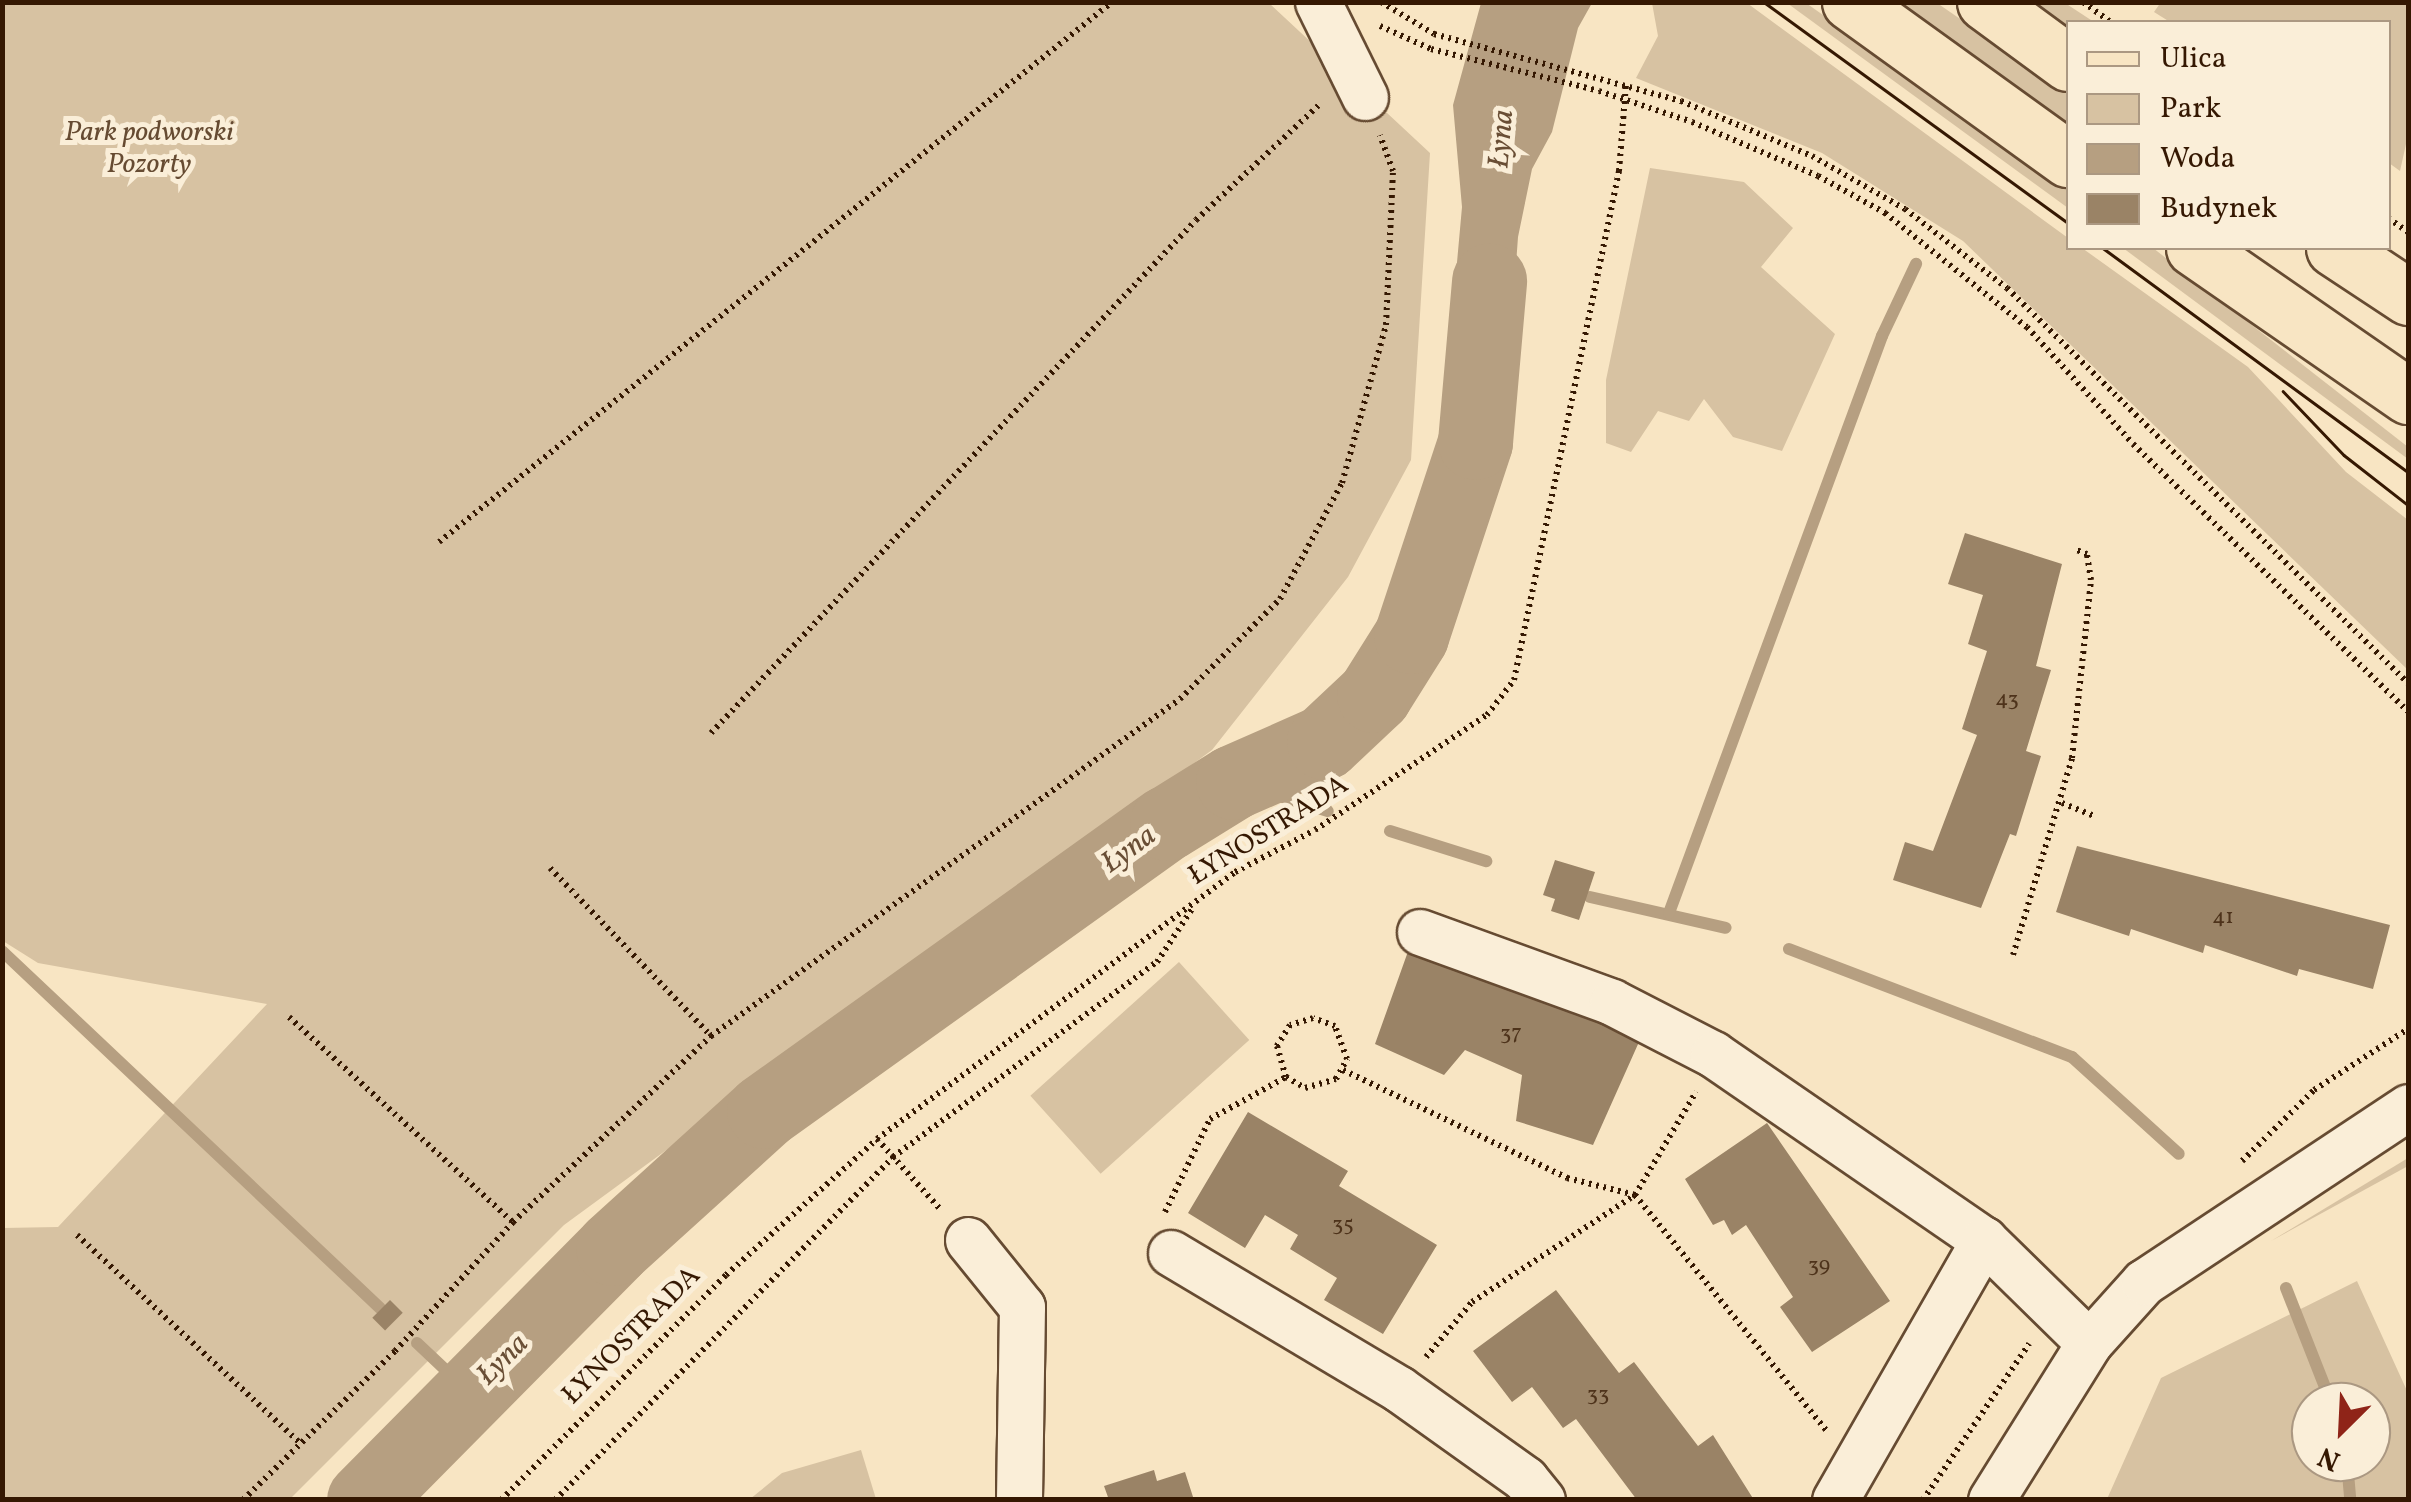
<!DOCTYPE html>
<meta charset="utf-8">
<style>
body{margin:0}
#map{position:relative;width:2411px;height:1502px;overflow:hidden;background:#f8e5c3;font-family:Vollkorn,serif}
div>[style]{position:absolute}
.green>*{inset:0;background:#d7c2a2;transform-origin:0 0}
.water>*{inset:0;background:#b69f81}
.stream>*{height:12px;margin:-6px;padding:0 6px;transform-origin:6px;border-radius:6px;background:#b69f81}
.river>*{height:75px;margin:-37.5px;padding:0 37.5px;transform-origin:37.5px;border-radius:37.5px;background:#b69f81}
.building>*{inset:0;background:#9a8366;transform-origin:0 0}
.path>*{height:6px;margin-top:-3px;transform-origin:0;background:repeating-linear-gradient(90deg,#351802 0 2.5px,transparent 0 7.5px)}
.roads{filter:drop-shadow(2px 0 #664b32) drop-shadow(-2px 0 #664b32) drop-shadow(0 2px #664b32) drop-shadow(0 -2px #664b32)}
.minor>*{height:45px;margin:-22.5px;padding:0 22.5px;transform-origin:22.5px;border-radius:22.5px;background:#faeed8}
.major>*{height:55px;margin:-27.5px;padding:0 27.5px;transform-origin:27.5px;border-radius:27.5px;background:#f8e5c3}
.tram>*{height:2.5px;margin:-1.25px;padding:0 1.25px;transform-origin:1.25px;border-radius:1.25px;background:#351802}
span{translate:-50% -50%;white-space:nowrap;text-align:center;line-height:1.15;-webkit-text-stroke:10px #faeed8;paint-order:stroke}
.number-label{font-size:22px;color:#4e331b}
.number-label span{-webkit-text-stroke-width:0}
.park-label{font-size:28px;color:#664b32;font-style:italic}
.street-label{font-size:28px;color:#351802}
.water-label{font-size:30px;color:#694e35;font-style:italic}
.frame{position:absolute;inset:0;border:5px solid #351802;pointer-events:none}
.legend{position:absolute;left:2066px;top:20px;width:325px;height:230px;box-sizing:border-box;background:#faeed8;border:2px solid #ab9882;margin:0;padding:12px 18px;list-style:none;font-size:30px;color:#351802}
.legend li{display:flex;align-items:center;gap:20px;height:50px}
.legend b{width:50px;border:2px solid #ab9882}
.north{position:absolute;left:2291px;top:1382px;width:100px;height:100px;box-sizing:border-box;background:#faeed8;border:2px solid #ab9882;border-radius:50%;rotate:204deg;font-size:28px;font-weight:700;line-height:40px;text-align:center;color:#351802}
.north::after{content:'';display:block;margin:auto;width:35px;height:45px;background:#8f2418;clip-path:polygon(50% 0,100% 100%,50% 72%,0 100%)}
</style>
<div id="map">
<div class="green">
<i style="clip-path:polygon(2161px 2px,2408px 3px,2408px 135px,2400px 171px,2389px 163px,2388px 22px,2170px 22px,2154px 12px)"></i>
<i style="clip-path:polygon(2px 3px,1269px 3px,1430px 153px,1411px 460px,1348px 577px,1212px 750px,564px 1225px,290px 1499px,3px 1499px,3px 1228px,58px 1227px,267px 1004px,38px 963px,3px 941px)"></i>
<i style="clip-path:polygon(1652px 3px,1747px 3px,2068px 238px,2068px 248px,2082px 248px,2248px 367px,2346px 472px,2408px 520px,2408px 670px,1963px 241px,1822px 153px,1636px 78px,1658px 36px)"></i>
<i style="clip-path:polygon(1787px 3px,1806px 3px,2068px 188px,2068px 208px)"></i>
<i style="clip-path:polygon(1897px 3px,1937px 3px,2068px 93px,2068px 123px)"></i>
<i style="clip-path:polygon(2033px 3px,2065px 3px,2094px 22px,2068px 27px)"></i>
<i style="clip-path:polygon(1650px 168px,1744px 182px,1793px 228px,1761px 267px,1835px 334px,1782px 451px,1733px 437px,1704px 399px,1689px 421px,1658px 411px,1631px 452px,1606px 443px,1606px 380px)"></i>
<i style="clip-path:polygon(2123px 248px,2153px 248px,2408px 447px,2408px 459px)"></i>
<i style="left:1179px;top:962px;width:105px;height:200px;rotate:48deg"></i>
<i style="clip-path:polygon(2408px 1158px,2408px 1166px,2271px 1241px)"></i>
<i style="clip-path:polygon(evenodd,2357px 1281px,2408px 1393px,2408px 1499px,2107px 1499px,2161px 1378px,2357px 1281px,2311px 1402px,2371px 1402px,2371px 1462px,2311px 1462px,2311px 1402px)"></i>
<i style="clip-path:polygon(861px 1450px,876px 1499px,750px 1499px,782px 1473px)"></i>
</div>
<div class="water">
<i style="clip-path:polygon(1481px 3px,1592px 3px,1578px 28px,1552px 132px,1532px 169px,1518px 237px,1507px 390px,1447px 373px,1462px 207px,1453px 105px)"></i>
</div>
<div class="stream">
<i style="left:1233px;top:782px;width:99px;rotate:17deg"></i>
<i style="left:1390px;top:831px;width:101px;rotate:17.4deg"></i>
<i style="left:1590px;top:897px;width:139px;rotate:12.8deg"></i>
<i style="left:1669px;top:913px;width:615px;rotate:-69.74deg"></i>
<i style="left:1882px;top:336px;width:80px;rotate:-64.7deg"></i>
<i style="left:1789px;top:949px;width:303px;rotate:20.9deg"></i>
<i style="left:2072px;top:1057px;width:144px;rotate:42.2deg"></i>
<i style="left:2px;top:951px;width:520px;rotate:43.36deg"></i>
<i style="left:2286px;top:1288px;width:123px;rotate:68.5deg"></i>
<i style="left:417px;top:1343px;width:73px;rotate:43.3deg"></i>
<i style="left:2347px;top:1462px;width:38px;rotate:85deg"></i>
</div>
<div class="river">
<i style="left:364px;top:1500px;width:354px;rotate:-45.3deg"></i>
<i style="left:613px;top:1248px;width:204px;rotate:-42.2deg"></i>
<i style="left:764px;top:1111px;width:495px;rotate:-35.6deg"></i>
<i style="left:1167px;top:823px;width:78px;rotate:-31.8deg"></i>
<i style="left:1233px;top:782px;width:99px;rotate:-23.7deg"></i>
<i style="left:1324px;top:742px;width:69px;rotate:-43.2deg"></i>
<i style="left:1374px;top:695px;width:70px;rotate:-57.9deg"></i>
<i style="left:1411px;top:636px;width:204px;rotate:-71.7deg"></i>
<i style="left:1475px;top:442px;width:162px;rotate:-85deg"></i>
</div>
<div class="building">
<i style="clip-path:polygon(1965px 533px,2062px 564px,2036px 666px,2051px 670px,2026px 751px,2041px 756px,2016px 836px,2010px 834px,1981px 908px,1893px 880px,1905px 842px,1933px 851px,1977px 735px,1962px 729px,1987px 651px,1968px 644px,1983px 595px,1948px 584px)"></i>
<i style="clip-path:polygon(2077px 846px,2390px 925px,2373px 989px,2299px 969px,2297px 976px,2205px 945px,2203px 953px,2131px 929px,2129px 936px,2056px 912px)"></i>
<i style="clip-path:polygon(1555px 860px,1595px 872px,1579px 920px,1551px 911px,1555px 899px,1543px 895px)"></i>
<i style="clip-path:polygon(1411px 943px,1647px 1024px,1593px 1145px,1516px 1121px,1522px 1075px,1465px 1050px,1444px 1075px,1375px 1044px)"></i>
<i style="clip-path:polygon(1248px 1112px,1348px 1171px,1339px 1186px,1437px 1245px,1383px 1334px,1324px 1300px,1337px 1278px,1290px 1249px,1298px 1235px,1265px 1215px,1245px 1248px,1188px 1213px)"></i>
<i style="clip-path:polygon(1767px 1123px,1890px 1301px,1812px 1352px,1780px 1307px,1793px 1297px,1746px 1225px,1732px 1235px,1724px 1220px,1713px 1225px,1685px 1179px)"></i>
<i style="clip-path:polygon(1556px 1290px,1619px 1373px,1634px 1362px,1698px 1446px,1713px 1435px,1754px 1500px,1637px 1500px,1576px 1419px,1563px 1428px,1532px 1387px,1512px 1402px,1473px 1351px)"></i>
<i style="left:390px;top:1300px;width:18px;height:25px;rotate:45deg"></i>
<i style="clip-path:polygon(1154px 1470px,1157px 1481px,1185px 1472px,1194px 1500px,1109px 1500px,1104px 1486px)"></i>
</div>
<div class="path">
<i style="left:1381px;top:2px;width:62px;rotate:31.1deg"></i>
<i style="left:1434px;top:34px;width:256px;rotate:15.2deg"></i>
<i style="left:1681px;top:101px;width:142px;rotate:22.8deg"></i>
<i style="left:1812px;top:156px;width:107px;rotate:29.7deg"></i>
<i style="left:1905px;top:209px;width:129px;rotate:37.8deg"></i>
<i style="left:2007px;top:288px;width:563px;rotate:44.57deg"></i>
<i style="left:2083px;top:2px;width:34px;rotate:36deg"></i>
<i style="left:1380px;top:26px;width:56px;rotate:24.3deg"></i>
<i style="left:1431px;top:49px;width:173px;rotate:14deg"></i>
<i style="left:1599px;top:91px;width:98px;rotate:18.4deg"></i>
<i style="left:1692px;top:122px;width:137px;rotate:23.2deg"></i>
<i style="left:1818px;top:176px;width:77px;rotate:28.9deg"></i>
<i style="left:1885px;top:213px;width:182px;rotate:38.8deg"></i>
<i style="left:2027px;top:327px;width:158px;rotate:47.8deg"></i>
<i style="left:2133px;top:444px;width:383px;rotate:44.2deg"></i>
<i style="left:2388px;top:218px;width:24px;rotate:35deg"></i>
<i style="left:439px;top:542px;width:863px;rotate:-38.74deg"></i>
<i style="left:711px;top:733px;width:706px;rotate:-46.61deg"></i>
<i style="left:1196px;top:220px;width:170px;rotate:-43.1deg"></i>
<i style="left:2062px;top:803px;width:35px;rotate:22deg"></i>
<i style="left:550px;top:868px;width:233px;rotate:46.2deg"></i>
<i style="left:2013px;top:955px;width:206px;rotate:-73.3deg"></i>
<i style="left:2072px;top:758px;width:179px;rotate:-83.9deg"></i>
<i style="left:2091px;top:580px;width:26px;rotate:-99deg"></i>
<i style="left:2087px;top:554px;width:14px;rotate:-159deg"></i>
<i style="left:289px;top:1017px;width:304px;rotate:42.5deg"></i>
<i style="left:1343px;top:1070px;width:249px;rotate:25.7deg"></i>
<i style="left:1567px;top:1178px;width:70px;rotate:14deg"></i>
<i style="left:1635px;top:1195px;width:303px;rotate:50.9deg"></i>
<i style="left:877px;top:1139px;width:94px;rotate:48deg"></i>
<i style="left:2242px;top:1161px;width:101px;rotate:-44.6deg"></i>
<i style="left:2314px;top:1090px;width:112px;rotate:-33deg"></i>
<i style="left:1165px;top:1212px;width:103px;rotate:-64.2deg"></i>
<i style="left:1210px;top:1119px;width:87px;rotate:-28.9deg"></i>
<i style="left:1286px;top:1077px;width:22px;rotate:30deg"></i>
<i style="left:1305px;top:1088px;width:32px;rotate:-16deg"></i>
<i style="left:1336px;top:1079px;width:23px;rotate:-61deg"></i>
<i style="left:1347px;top:1059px;width:35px;rotate:-110deg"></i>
<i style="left:1335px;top:1026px;width:23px;rotate:-160deg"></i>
<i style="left:1313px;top:1018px;width:24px;rotate:163deg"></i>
<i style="left:1290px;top:1025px;width:25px;rotate:122deg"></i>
<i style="left:1277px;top:1046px;width:32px;rotate:74deg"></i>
<i style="left:77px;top:1235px;width:304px;rotate:43deg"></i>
<i style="left:1426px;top:1357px;width:72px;rotate:-50.1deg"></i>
<i style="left:1472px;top:1302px;width:195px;rotate:-33.3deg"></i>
<i style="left:1635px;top:1195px;width:120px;rotate:-59.4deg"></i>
<i style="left:243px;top:1500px;width:213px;rotate:-44.4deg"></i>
<i style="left:395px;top:1351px;width:175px;rotate:-47.5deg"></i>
<i style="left:513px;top:1222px;width:272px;rotate:-43.2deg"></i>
<i style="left:711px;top:1036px;width:578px;rotate:-35.7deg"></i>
<i style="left:1180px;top:699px;width:141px;rotate:-45deg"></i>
<i style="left:1280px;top:599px;width:132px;rotate:-61.9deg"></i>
<i style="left:1342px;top:483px;width:164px;rotate:-74.4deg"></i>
<i style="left:1386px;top:325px;width:154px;rotate:-87.4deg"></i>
<i style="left:1393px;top:171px;width:38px;rotate:-110deg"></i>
<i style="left:501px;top:1500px;width:318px;rotate:-45deg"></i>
<i style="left:726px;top:1275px;width:203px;rotate:-42deg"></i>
<i style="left:877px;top:1139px;width:447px;rotate:-36.7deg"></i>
<i style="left:1235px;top:872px;width:90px;rotate:-27.7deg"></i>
<i style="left:1315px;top:830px;width:207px;rotate:-33.8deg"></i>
<i style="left:1487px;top:715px;width:44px;rotate:-52.4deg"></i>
<i style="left:1514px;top:680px;width:520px;rotate:-78.34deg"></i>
<i style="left:1619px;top:171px;width:87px;rotate:-85.4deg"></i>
<i style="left:555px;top:1500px;width:482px;rotate:-45.4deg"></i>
<i style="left:893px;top:1157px;width:328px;rotate:-36.5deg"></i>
<i style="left:1157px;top:962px;width:64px;rotate:-56.6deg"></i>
<i style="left:1923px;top:1500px;width:189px;rotate:-55.8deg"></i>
</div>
<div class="roads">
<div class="minor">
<i style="left:1318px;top:2px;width:106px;rotate:63.7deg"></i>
<i style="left:1420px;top:932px;width:204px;rotate:20deg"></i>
<i style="left:1612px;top:1002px;width:114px;rotate:27.2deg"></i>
<i style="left:1713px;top:1054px;width:329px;rotate:34.5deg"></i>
<i style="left:1984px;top:1240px;width:147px;rotate:44.4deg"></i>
<i style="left:968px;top:1240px;width:86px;rotate:51.1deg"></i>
<i style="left:1022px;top:1307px;width:193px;rotate:90.9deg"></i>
<i style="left:1171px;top:1253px;width:265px;rotate:30.8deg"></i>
<i style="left:1399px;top:1389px;width:155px;rotate:35.5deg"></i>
<i style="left:1525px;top:1479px;width:27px;rotate:51deg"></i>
<i style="left:1835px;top:1500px;width:300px;rotate:-60.2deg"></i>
<i style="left:1991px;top:1500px;width:185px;rotate:-58deg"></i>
<i style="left:2089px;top:1343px;width:82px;rotate:-48deg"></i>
<i style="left:2144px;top:1282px;width:317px;rotate:-33.5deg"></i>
</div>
<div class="major">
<i style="left:1850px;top:2px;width:269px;rotate:35.8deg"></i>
<i style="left:1985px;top:2px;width:103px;rotate:36.3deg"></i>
<i style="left:2194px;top:248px;width:260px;rotate:34.7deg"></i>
<i style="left:2334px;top:248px;width:89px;rotate:33.5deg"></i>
</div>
</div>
<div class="tram">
<i style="left:1764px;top:2px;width:376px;rotate:36deg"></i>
<i style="left:2103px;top:248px;width:378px;rotate:36.3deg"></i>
<i style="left:2283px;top:391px;width:88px;rotate:46.4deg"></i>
<i style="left:2344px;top:455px;width:81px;rotate:38deg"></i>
</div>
<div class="number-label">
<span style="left:2007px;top:700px">43</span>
<span style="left:2223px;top:918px">41</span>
<span style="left:1511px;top:1034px">37</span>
<span style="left:1343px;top:1225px">35</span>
<span style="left:1819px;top:1266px">39</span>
<span style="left:1598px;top:1395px">33</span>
</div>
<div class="park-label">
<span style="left:149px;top:149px">Park podworski<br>Pozorty</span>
</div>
<div class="street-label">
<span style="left:1269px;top:831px;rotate:-32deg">ŁYNOSTRADA</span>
<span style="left:632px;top:1336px;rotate:-45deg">ŁYNOSTRADA</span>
</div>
<div class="water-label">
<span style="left:1502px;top:139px;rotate:-85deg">Łyna</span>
<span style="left:1129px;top:850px;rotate:-36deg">Łyna</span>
<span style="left:503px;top:1360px;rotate:-45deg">Łyna</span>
</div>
<div class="frame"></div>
<ul class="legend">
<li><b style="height:12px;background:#f8e5c3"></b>Ulica</li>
<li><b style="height:28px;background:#d7c2a2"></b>Park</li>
<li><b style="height:28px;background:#b69f81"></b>Woda</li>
<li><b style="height:28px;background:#9a8366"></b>Budynek</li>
</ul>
<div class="north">N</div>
</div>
